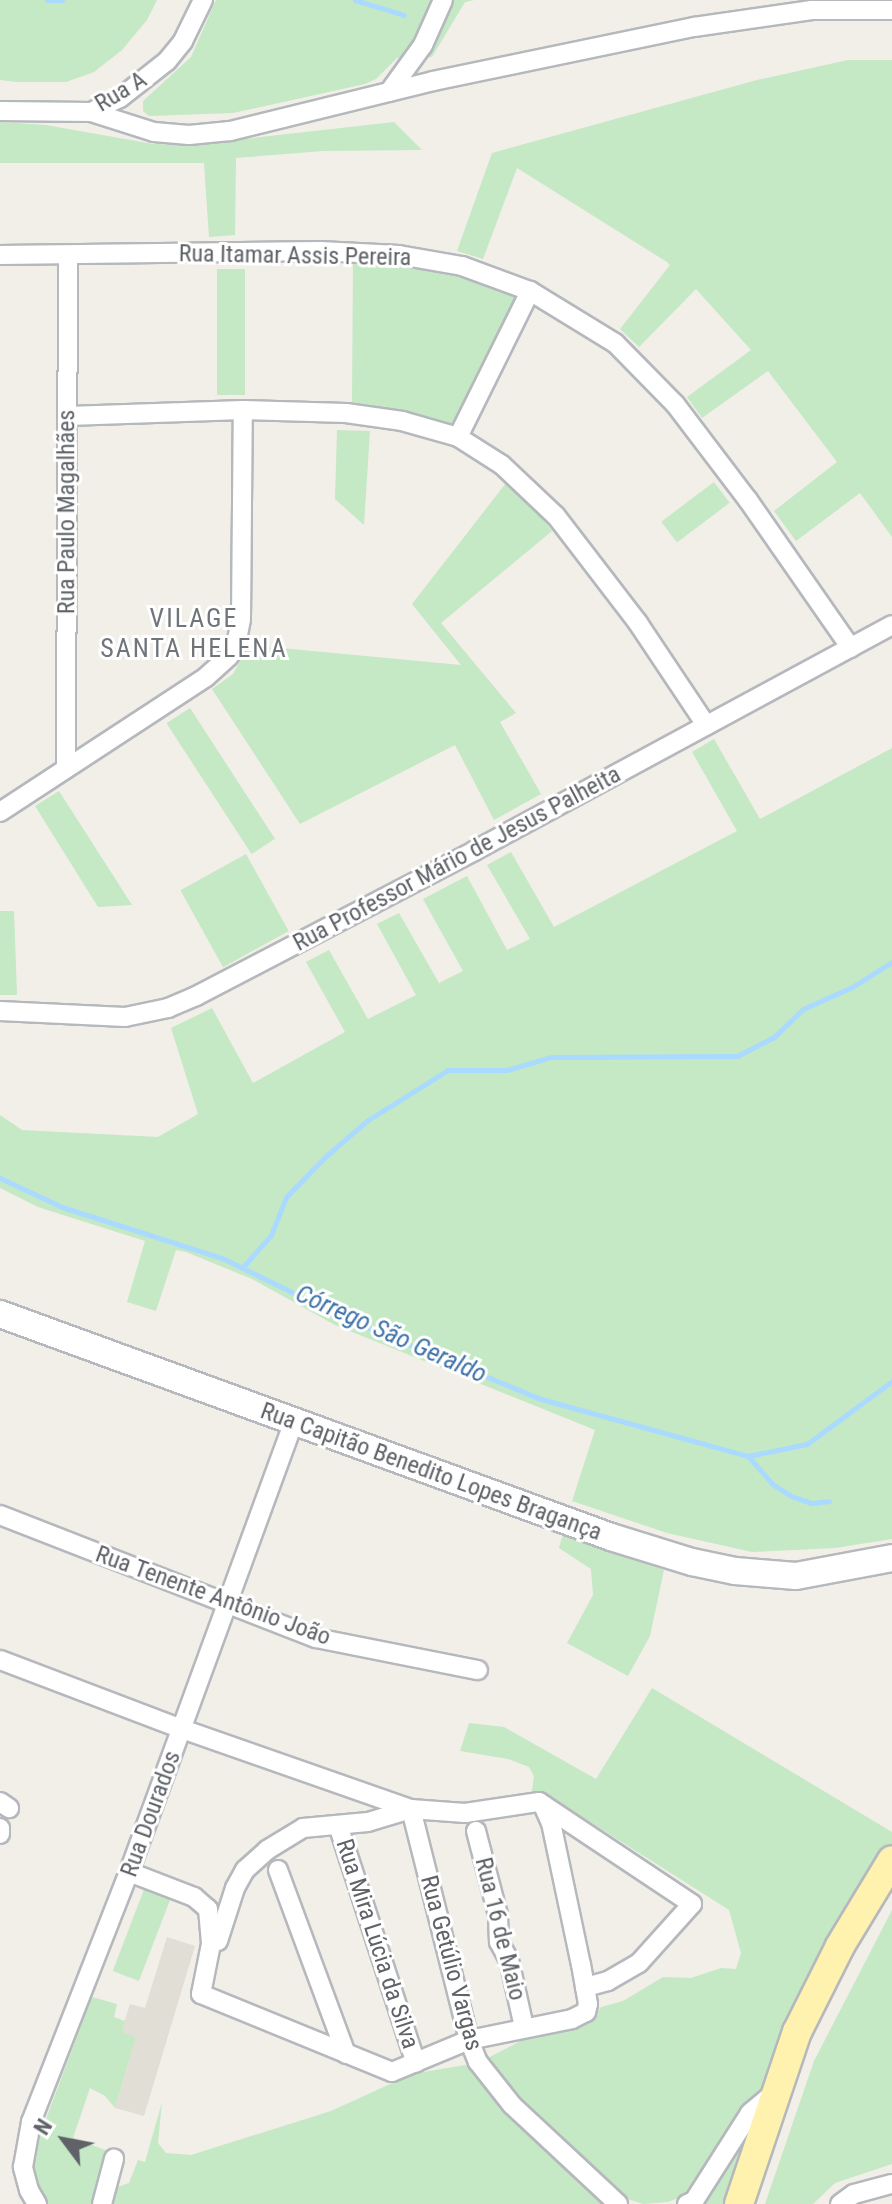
<!DOCTYPE html>
<meta charset="utf-8">
<style>
body{margin:0}
#map{position:relative;width:892px;height:2204px;overflow:hidden;background:#f1efe8;font-family:"Roboto Condensed",sans-serif}
div>[style]{position:absolute}
.education>*{inset:0;background:#e1ded6}
.green>*{inset:0;background:#c5e8c5;transform-origin:0 0}
.stream>*{height:5px;margin:-2.5px;padding:0 2.5px;transform-origin:2.5px;border-radius:2.5px;background:#aadaff}
.roads{filter:drop-shadow(2px 0 #b5b8bc) drop-shadow(-2px 0 #b5b8bc) drop-shadow(0 2px #b5b8bc) drop-shadow(0 -2px #b5b8bc)}
.street>*{height:18px;margin:-9px;padding:0 9px;transform-origin:9px;border-radius:9px;background:#fff}
.secondary>*{height:26px;margin:-13px;padding:0 13px;transform-origin:13px;border-radius:13px;background:#fff}
.primary>*{height:28px;margin:-14px;padding:0 14px;transform-origin:14px;border-radius:14px;background:#fff2af}
span{translate:-50% -50%;white-space:nowrap;text-align:center;line-height:1.15;-webkit-text-stroke:6px #fff;paint-order:stroke}
.street-label{font-size:24px;color:#5f6368}
.neighbourhood-label{font-size:26px;color:#70757a;letter-spacing:2px}
.water-label{font-size:26px;color:#4174aa;font-style:italic}
.north{position:absolute;left:24px;top:2100px;width:80px;height:80px;-webkit-text-stroke:6px #fff;paint-order:stroke;rotate:302deg;font-size:22px;font-weight:700;line-height:32px;text-align:center;color:#5f6368}
.north::after{content:'';display:block;margin:auto;width:28px;height:36px;background:#5f6368;clip-path:polygon(50% 0,100% 100%,50% 72%,0 100%)}
</style>
<div id="map">
<div class="education">
<i style="clip-path:polygon(167px 1937px,195px 1946px,144px 2116px,115px 2108px,136px 2037px,121px 2032px,130px 2004px,145px 2008px)"></i>
</div>
<div class="green">
<i style="clip-path:polygon(0 0,157px 0,147px 20px,122px 50px,94px 72px,66px 82px,17px 82px,0 80px)"></i>
<i style="clip-path:polygon(216px 0,474px 0,465px 2px,432px 57px,397px 58px,376px 79px,365px 84px,233px 113px,149px 116px,143px 111px,143px 101px,191px 57px)"></i>
<i style="clip-path:polygon(848px 60px,892px 60px,892px 537px,860px 493px,796px 541px,774px 511px,837px 462px,768px 371px,702px 418px,687px 397px,751px 350px,696px 289px,639px 347px,620px 329px,670px 265px,667px 262px,517px 168px,483px 259px,457px 251px,492px 153px,757px 80px)"></i>
<i style="clip-path:polygon(0 122px,46px 125px,153px 144px,191px 145px,394px 122px,422px 150px,323px 151px,236px 158px,235px 235px,209px 237px,204px 163px,0 163px)"></i>
<i style="clip-path:polygon(353px 262px,440px 271px,517px 294px,454px 425px,352px 402px)"></i>
<i style="left:217px;top:269px;width:28px;height:126px"></i>
<i style="clip-path:polygon(337px 430px,370px 431px,364px 525px,335px 499px)"></i>
<i style="left:714px;top:482px;width:26px;height:66px;rotate:53deg"></i>
<i style="clip-path:polygon(506px 483px,532px 506px,552px 531px,441px 623px,516px 713px,500px 722px,541px 794px,494px 820px,455px 745px,300px 824px,212px 689px,233px 674px,249px 645px,461px 665px,412px 604px)"></i>
<i style="left:190px;top:708px;width:156px;height:28px;rotate:57deg"></i>
<i style="clip-path:polygon(714px 739px,760px 819px,892px 748px,892px 1539px,835px 1548px,752px 1552px,667px 1533px,572px 1501px,595px 1430px,335px 1325px,252px 1279px,186px 1252px,176px 1250px,156px 1311px,127px 1302px,145px 1241px,38px 1207px,0 1188px,0 1115px,22px 1130px,158px 1137px,198px 1114px,171px 1028px,212px 1008px,253px 1083px,345px 1032px,306px 962px,329px 950px,368px 1019px,416px 995px,377px 924px,399px 913px,439px 983px,463px 971px,423px 899px,467px 876px,507px 950px,530px 939px,487px 865px,511px 852px,554px 927px,737px 831px,692px 752px)"></i>
<i style="clip-path:polygon(59px 791px,132px 905px,98px 907px,35px 806px)"></i>
<i style="left:246px;top:854px;width:88px;height:75px;rotate:61deg"></i>
<i style="clip-path:polygon(0 911px,14px 911px,17px 995px,0 995px)"></i>
<i style="clip-path:polygon(563px 1534px,664px 1570px,650px 1636px,628px 1676px,567px 1643px,593px 1595px,591px 1569px,559px 1548px)"></i>
<i style="clip-path:polygon(652px 1688px,892px 1832px,892px 1849px,770px 2085px,700px 2181px,686px 2195px,668px 2202px,643px 2204px,619px 2196px,512px 2098px,482px 2061px,536px 2033px,583px 2023px,594px 2017px,601px 2007px,623px 2001px,663px 1977px,691px 1978px,721px 1968px,736px 1969px,741px 1953px,729px 1910px,576px 1813px,532px 1791px,534px 1776px,529px 1767px,508px 1759px,460px 1751px,469px 1723px,504px 1727px,596px 1779px)"></i>
<i style="left:145px;top:1887px;width:28px;height:90px;rotate:21deg"></i>
<i style="clip-path:polygon(892px 1910px,892px 2164px,835px 2183px,813px 2204px,765px 2204px,814px 2061px)"></i>
<i style="clip-path:polygon(92px 1997px,117px 2004px,114px 2017px,125px 2021px,122px 2032px,136px 2037px,115px 2108px,105px 2096px,90px 2088px,73px 2138px,108px 2151px,93px 2204px,48px 2204px,38px 2191px,33px 2176px,35px 2148px)"></i>
<i style="clip-path:polygon(471px 2064px,497px 2099px,602px 2204px,107px 2204px,111px 2189px,129px 2183px,138px 2160px,145px 2162px,162px 2102px,158px 2143px,166px 2153px,191px 2155px,331px 2111px,412px 2074px)"></i>
<i style="clip-path:polygon(741px 2137px,753px 2141px,733px 2204px,701px 2204px)"></i>
</div>
<div class="stream">
<i style="left:47px;top:0;width:15px"></i>
<i style="left:355px;top:0;width:51px;rotate:17deg"></i>
<i style="left:0;top:1178px;width:68px;rotate:25.1deg"></i>
<i style="left:62px;top:1207px;width:168px;rotate:17.7deg"></i>
<i style="left:222px;top:1258px;width:137px;rotate:26deg"></i>
<i style="left:345px;top:1318px;width:212px;rotate:22.5deg"></i>
<i style="left:541px;top:1399px;width:215px;rotate:15.4deg"></i>
<i style="left:748px;top:1456px;width:37px;rotate:49deg"></i>
<i style="left:772px;top:1484px;width:22px;rotate:32deg"></i>
<i style="left:791px;top:1496px;width:21px;rotate:19deg"></i>
<i style="left:811px;top:1503px;width:18px;rotate:-6deg"></i>
<i style="left:243px;top:1267px;width:43px;rotate:-48.8deg"></i>
<i style="left:271px;top:1235px;width:41px;rotate:-68.5deg"></i>
<i style="left:286px;top:1197px;width:57px;rotate:-45.7deg"></i>
<i style="left:326px;top:1156px;width:55px;rotate:-40.6deg"></i>
<i style="left:368px;top:1120px;width:94px;rotate:-32deg"></i>
<i style="left:448px;top:1070px;width:59px"></i>
<i style="left:507px;top:1070px;width:46px;rotate:-16.5deg"></i>
<i style="left:551px;top:1057px;width:186px;rotate:-0.3deg"></i>
<i style="left:737px;top:1056px;width:42px;rotate:-27.2deg"></i>
<i style="left:774px;top:1037px;width:40px;rotate:-44deg"></i>
<i style="left:803px;top:1009px;width:54px;rotate:-24.2deg"></i>
<i style="left:852px;top:987px;width:47px;rotate:-32deg"></i>
<i style="left:748px;top:1456px;width:60px;rotate:-11.5deg"></i>
<i style="left:807px;top:1444px;width:106px;rotate:-36.5deg"></i>
</div>
<div class="roads">
<div class="street">
<i style="left:389px;top:92px;width:58px;rotate:-54.1deg"></i>
<i style="left:423px;top:45px;width:49px;rotate:-66deg"></i>
<i style="left:0;top:111px;width:91px;rotate:0.6deg"></i>
<i style="left:91px;top:112px;width:32px;rotate:-26deg"></i>
<i style="left:120px;top:98px;width:60px;rotate:-38.2deg"></i>
<i style="left:167px;top:61px;width:26px;rotate:-51deg"></i>
<i style="left:183px;top:41px;width:46px;rotate:-64deg"></i>
<i style="left:91px;top:112px;width:66px;rotate:17.6deg"></i>
<i style="left:154px;top:132px;width:35px;rotate:5deg"></i>
<i style="left:189px;top:135px;width:41px;rotate:-5.6deg"></i>
<i style="left:230px;top:131px;width:209px;rotate:-13.8deg"></i>
<i style="left:433px;top:81px;width:267px;rotate:-11.7deg"></i>
<i style="left:694px;top:27px;width:119px;rotate:-8.2deg"></i>
<i style="left:812px;top:10px;width:80px"></i>
<i style="left:0;top:255px;width:320px;rotate:-0.7deg"></i>
<i style="left:320px;top:251px;width:79px;rotate:2.9deg"></i>
<i style="left:399px;top:255px;width:64px;rotate:9.9deg"></i>
<i style="left:462px;top:266px;width:72px;rotate:20.2deg"></i>
<i style="left:530px;top:291px;width:100px;rotate:31.5deg"></i>
<i style="left:615px;top:343px;width:86px;rotate:45.5deg"></i>
<i style="left:675px;top:404px;width:121px;rotate:52.8deg"></i>
<i style="left:748px;top:500px;width:180px;rotate:55.2deg"></i>
<i style="left:68px;top:416px;width:175px;rotate:-2deg"></i>
<i style="left:243px;top:410px;width:103px;rotate:1.7deg"></i>
<i style="left:346px;top:413px;width:57px;rotate:8.1deg"></i>
<i style="left:402px;top:421px;width:58px;rotate:15.9deg"></i>
<i style="left:458px;top:437px;width:52px;rotate:32.5deg"></i>
<i style="left:502px;top:465px;width:74px;rotate:43.4deg"></i>
<i style="left:556px;top:516px;width:135px;rotate:52.5deg"></i>
<i style="left:638px;top:623px;width:123px;rotate:56.3deg"></i>
<i style="left:458px;top:437px;width:163px;rotate:-63.7deg"></i>
<i style="left:66px;top:768px;width:513px;rotate:-89.78deg"></i>
<i style="left:0;top:812px;width:246px;rotate:-33.2deg"></i>
<i style="left:206px;top:677px;width:31px;rotate:-42deg"></i>
<i style="left:229px;top:656px;width:13px;rotate:-58deg"></i>
<i style="left:236px;top:645px;width:26px;rotate:-79deg"></i>
<i style="left:241px;top:619px;width:209px;rotate:-89.5deg"></i>
<i style="left:0;top:1011px;width:125px;rotate:2.7deg"></i>
<i style="left:125px;top:1017px;width:44px;rotate:-11.8deg"></i>
<i style="left:168px;top:1008px;width:30px;rotate:-23deg"></i>
<i style="left:196px;top:996px;width:314px;rotate:-27.5deg"></i>
<i style="left:474px;top:851px;width:475px;rotate:-28.4deg"></i>
<i style="left:0;top:1515px;width:339px;rotate:21.3deg"></i>
<i style="left:316px;top:1638px;width:165px;rotate:11.2deg"></i>
<i style="left:0;top:1660px;width:195px;rotate:20.8deg"></i>
<i style="left:182px;top:1729px;width:243px;rotate:19.3deg"></i>
<i style="left:411px;top:1809px;width:238px;rotate:75.9deg"></i>
<i style="left:469px;top:2040px;width:24px;rotate:68deg"></i>
<i style="left:478px;top:2062px;width:55px;rotate:51.7deg"></i>
<i style="left:512px;top:2105px;width:145px;rotate:43deg"></i>
<i style="left:0;top:1802px;width:11px;rotate:34deg"></i>
<i style="left:338px;top:1825px;width:250px;rotate:71.9deg"></i>
<i style="left:0;top:1828px;width:6px;rotate:90deg"></i>
<i style="left:476px;top:1831px;width:87px;rotate:75.3deg"></i>
<i style="left:498px;top:1915px;width:27px;rotate:88deg"></i>
<i style="left:499px;top:1942px;width:21px;rotate:61deg"></i>
<i style="left:509px;top:1960px;width:69px;rotate:77.4deg"></i>
<i style="left:278px;top:1870px;width:196px;rotate:69.7deg"></i>
<i style="left:129px;top:1872px;width:70px;rotate:21deg"></i>
<i style="left:194px;top:1897px;width:18px;rotate:41deg"></i>
<i style="left:208px;top:1909px;width:35px;rotate:85deg"></i>
<i style="left:211px;top:1944px;width:51px;rotate:101.3deg"></i>
<i style="left:201px;top:1994px;width:206px;rotate:22.2deg"></i>
<i style="left:392px;top:2072px;width:83px;rotate:-22.6deg"></i>
<i style="left:469px;top:2040px;width:105px;rotate:-11.5deg"></i>
<i style="left:572px;top:2019px;width:16px;rotate:-27deg"></i>
<i style="left:586px;top:2012px;width:8px;rotate:-76deg"></i>
<i style="left:588px;top:2004px;width:40px;rotate:-100deg"></i>
<i style="left:581px;top:1965px;width:145px;rotate:-101.9deg"></i>
<i style="left:551px;top:1823px;width:20px;rotate:-114deg"></i>
<i style="left:218px;top:1941px;width:56px;rotate:-72.2deg"></i>
<i style="left:235px;top:1888px;width:21px;rotate:-61deg"></i>
<i style="left:245px;top:1870px;width:30px;rotate:-42deg"></i>
<i style="left:267px;top:1850px;width:42px;rotate:-31.4deg"></i>
<i style="left:303px;top:1828px;width:65px;rotate:-5.3deg"></i>
<i style="left:368px;top:1822px;width:45px;rotate:-16.8deg"></i>
<i style="left:411px;top:1809px;width:54px;rotate:4.2deg"></i>
<i style="left:465px;top:1813px;width:75px;rotate:-8.5deg"></i>
<i style="left:539px;top:1802px;width:184px;rotate:33.7deg"></i>
<i style="left:692px;top:1904px;width:79px;rotate:131.9deg"></i>
<i style="left:639px;top:1963px;width:36px;rotate:150deg"></i>
<i style="left:608px;top:1981px;width:24px;rotate:165deg"></i>
<i style="left:37px;top:2204px;width:16px;rotate:-120deg"></i>
<i style="left:29px;top:2190px;width:24px;rotate:-105deg"></i>
<i style="left:23px;top:2167px;width:46px;rotate:-79.9deg"></i>
<i style="left:31px;top:2122px;width:269px;rotate:-68.6deg"></i>
<i style="left:129px;top:1872px;width:478px;rotate:-69.9deg"></i>
<i style="left:102px;top:2204px;width:47px;rotate:-75.1deg"></i>
<i style="left:687px;top:2204px;width:8px;rotate:-23deg"></i>
<i style="left:694px;top:2201px;width:104px;rotate:-57.5deg"></i>
<i style="left:750px;top:2113px;width:31px;rotate:-40deg"></i>
<i style="left:840px;top:2204px;width:17px;rotate:-36deg"></i>
<i style="left:854px;top:2194px;width:39px;rotate:-15deg"></i>
</div>
<div class="secondary">
<i style="left:0;top:1314px;width:650px;rotate:20.05deg"></i>
<i style="left:611px;top:1537px;width:85px;rotate:17.2deg"></i>
<i style="left:692px;top:1562px;width:44px;rotate:11.8deg"></i>
<i style="left:735px;top:1571px;width:61px;rotate:4.7deg"></i>
<i style="left:796px;top:1576px;width:98px;rotate:-10.6deg"></i>
</div>
<div class="primary">
<i style="left:739px;top:2204px;width:182px;rotate:-71.4deg"></i>
<i style="left:797px;top:2032px;width:96px;rotate:-63.4deg"></i>
<i style="left:840px;top:1946px;width:100px;rotate:-58.8deg"></i>
</div>
</div>
<div class="street-label">
<span style="left:121px;top:92px;rotate:-31deg">Rua A</span>
<span style="left:295px;top:256px;rotate:1deg">Rua Itamar Assis Pereira</span>
<span style="left:67px;top:512px;rotate:-90deg">Rua Paulo Magalhães</span>
<span style="left:457px;top:859px;rotate:-28deg">Rua Professor Mário de Jesus Palheita</span>
<span style="left:431px;top:1472px;rotate:20deg">Rua Capitão Benedito Lopes Bragança</span>
<span style="left:213px;top:1596px;rotate:20deg">Rua Tenente Antônio João</span>
<span style="left:151px;top:1814px;rotate:-70deg">Rua Dourados</span>
<span style="left:500px;top:1929px;rotate:76deg">Rua 16 de Maio</span>
<span style="left:377px;top:1944px;rotate:72deg">Rua Mira Lúcia da Silva</span>
<span style="left:451px;top:1963px;rotate:75deg">Rua Getúlio Vargas</span>
</div>
<div class="neighbourhood-label">
<span style="left:194px;top:634px">VILAGE<br>SANTA HELENA</span>
</div>
<div class="water-label">
<span style="left:391px;top:1334px;rotate:24deg">Córrego São Geraldo</span>
</div>
<div class="north">N</div>
</div>
